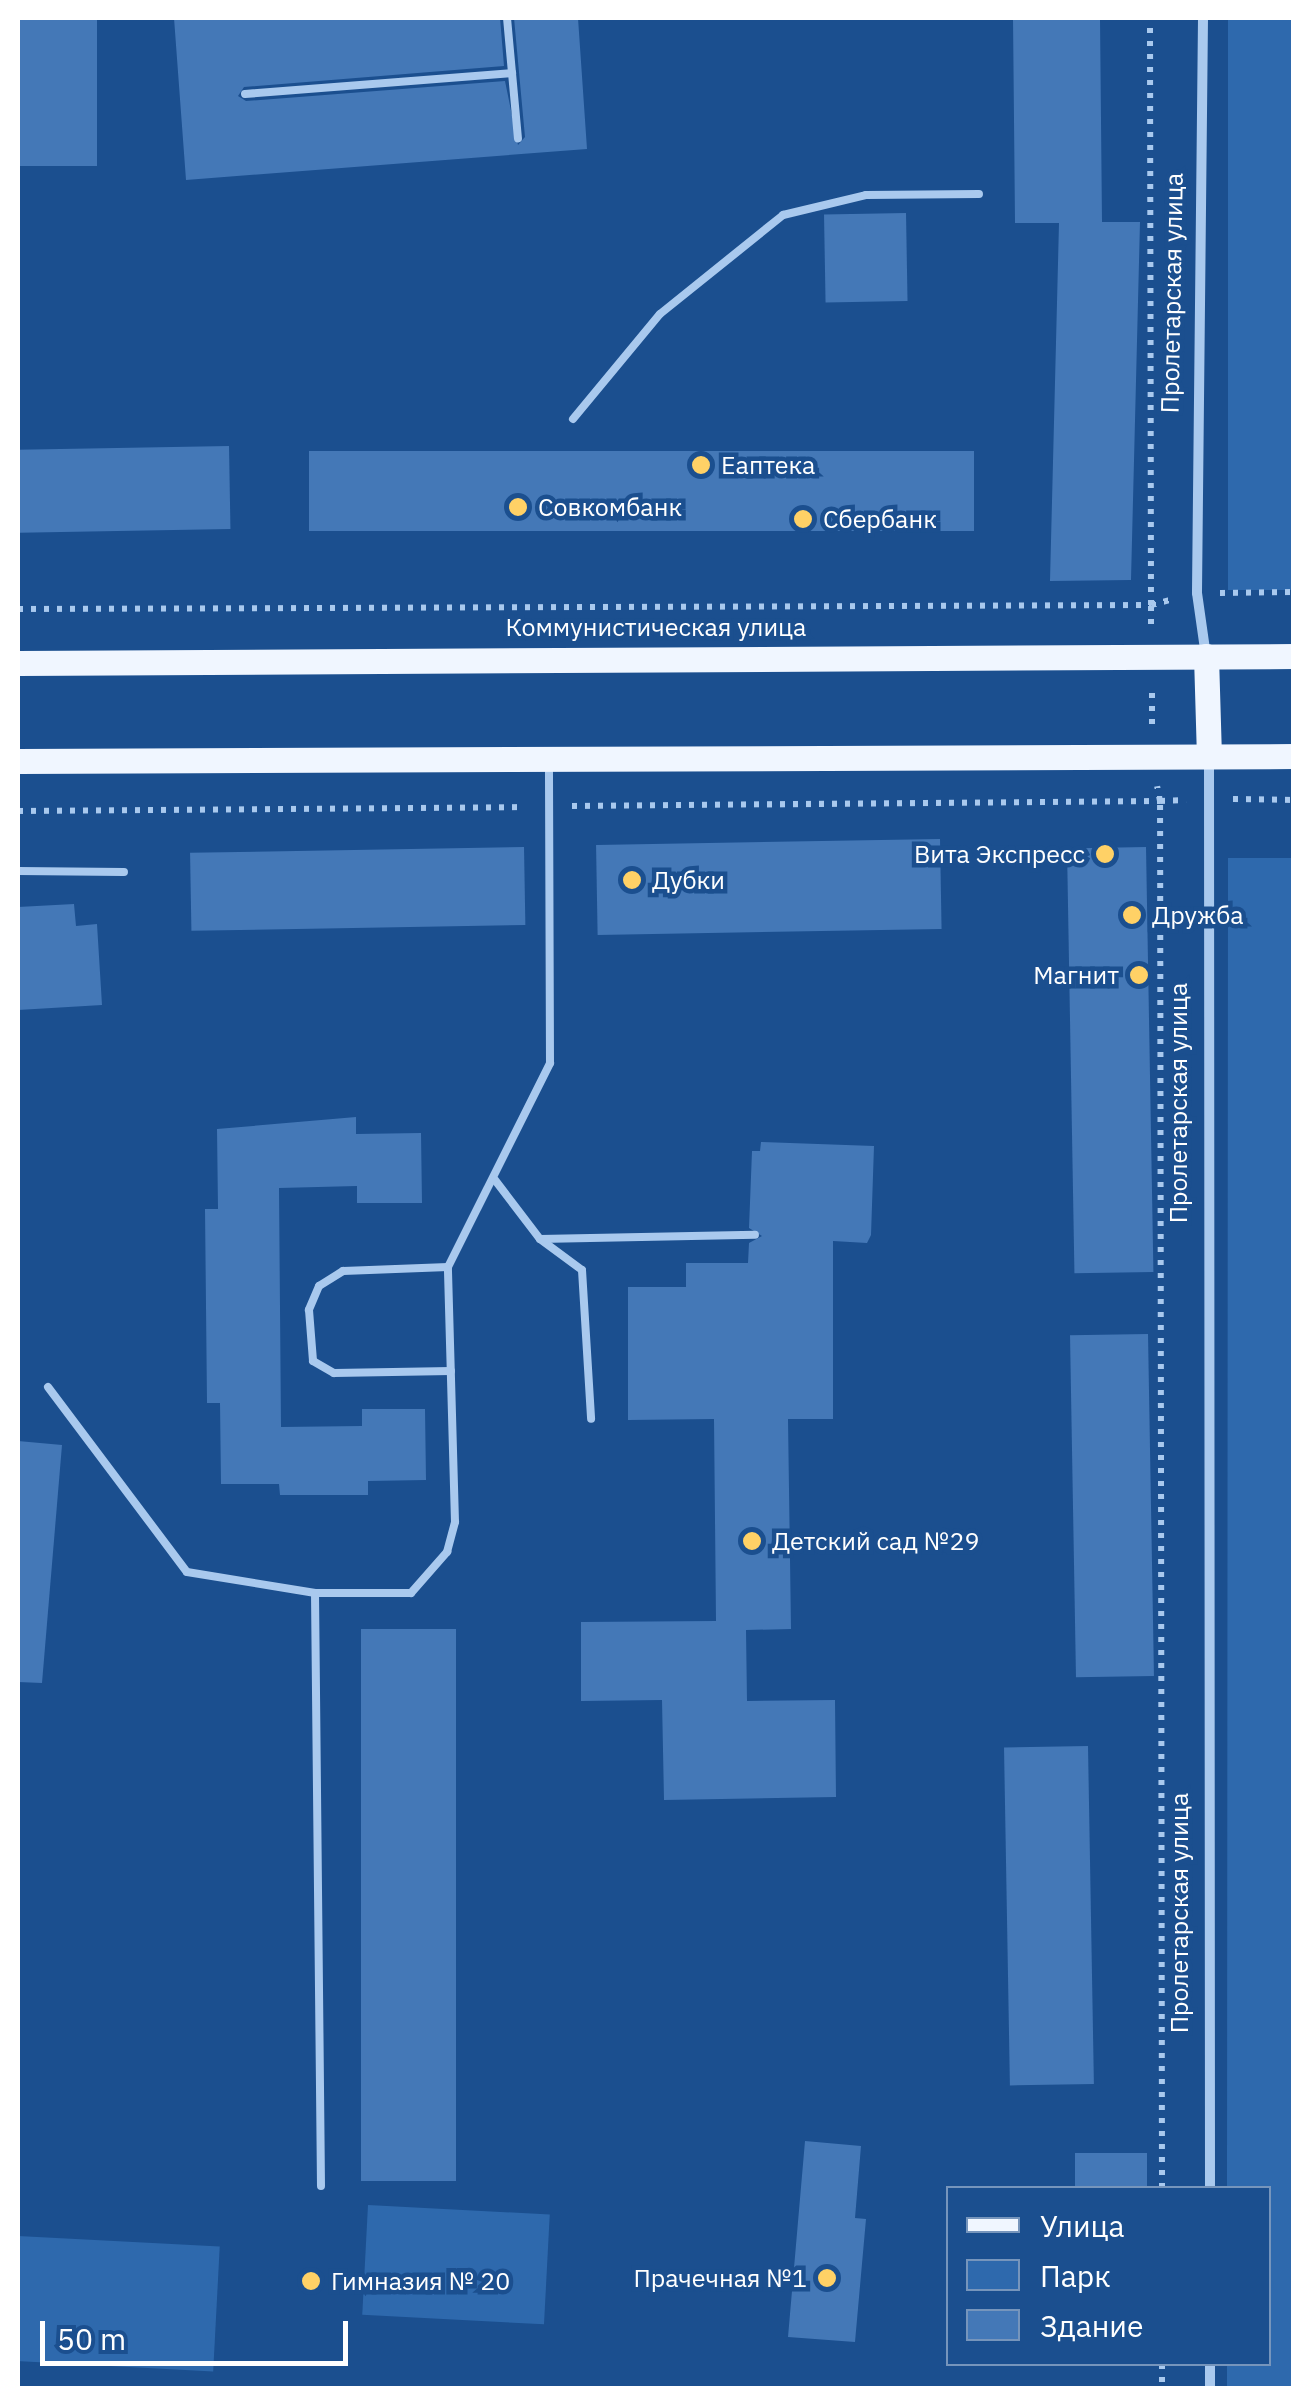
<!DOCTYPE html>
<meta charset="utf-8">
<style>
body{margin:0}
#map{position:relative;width:1311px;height:2406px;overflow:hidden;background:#1b4f8f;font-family:"IBM Plex Sans",sans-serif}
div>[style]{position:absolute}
.green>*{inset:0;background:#2e69ad;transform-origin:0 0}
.building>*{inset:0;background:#4478b7;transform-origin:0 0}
.path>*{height:6px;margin-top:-3px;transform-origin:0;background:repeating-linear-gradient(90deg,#a9c9ee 0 5px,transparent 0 13px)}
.service>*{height:8px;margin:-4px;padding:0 4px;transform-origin:4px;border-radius:4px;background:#a9c9ee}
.minor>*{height:10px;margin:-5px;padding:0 5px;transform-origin:5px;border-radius:5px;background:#a9c9ee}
.primary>*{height:25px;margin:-12.5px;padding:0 12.5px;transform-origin:12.5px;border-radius:12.5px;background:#f0f6ff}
.dots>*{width:28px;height:28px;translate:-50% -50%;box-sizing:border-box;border:5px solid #1b4f8f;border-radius:50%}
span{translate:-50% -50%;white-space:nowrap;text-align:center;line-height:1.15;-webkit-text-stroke:9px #1b4f8f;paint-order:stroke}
.street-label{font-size:25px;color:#fff}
.poi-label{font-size:25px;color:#fff}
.left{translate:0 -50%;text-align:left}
.right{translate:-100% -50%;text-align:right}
.frame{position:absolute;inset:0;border:20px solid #fff;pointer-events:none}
.legend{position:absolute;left:946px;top:2186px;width:325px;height:180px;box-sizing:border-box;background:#1b4f8f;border:2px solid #7695bc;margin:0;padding:12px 18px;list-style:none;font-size:30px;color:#fff}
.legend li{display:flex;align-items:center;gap:20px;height:50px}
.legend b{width:50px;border:2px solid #7695bc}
.scale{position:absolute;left:40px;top:2321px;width:308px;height:45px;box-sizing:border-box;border:5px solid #fff;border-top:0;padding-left:12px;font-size:30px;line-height:35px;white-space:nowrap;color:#fff;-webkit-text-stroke:8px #1b4f8f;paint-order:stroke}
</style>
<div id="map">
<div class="green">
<i style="left:1228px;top:18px;width:65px;height:572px"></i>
<i style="clip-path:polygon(1228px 858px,1294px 858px,1293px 2388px,1227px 2388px,1227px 2364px,1268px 2364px,1268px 2188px,1227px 2188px)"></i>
<i style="left:368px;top:2205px;width:182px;height:110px;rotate:3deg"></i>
<i style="left:18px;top:2236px;width:202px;height:125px;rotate:3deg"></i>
</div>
<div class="building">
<i style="left:18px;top:18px;width:79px;height:148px"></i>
<i style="clip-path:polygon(174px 18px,500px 18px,504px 66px,244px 87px,238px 96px,246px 101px,505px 81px,518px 145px,525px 137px,514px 18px,578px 18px,587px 149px,186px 180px)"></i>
<i style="clip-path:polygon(1013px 18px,1100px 18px,1102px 222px,1140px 222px,1131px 580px,1050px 581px,1059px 223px,1015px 223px)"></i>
<i style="left:906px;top:213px;width:88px;height:82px;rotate:89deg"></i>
<i style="left:229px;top:446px;width:83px;height:211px;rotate:89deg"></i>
<i style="left:974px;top:451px;width:80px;height:665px;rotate:90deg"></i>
<i style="left:940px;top:839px;width:90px;height:344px;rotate:89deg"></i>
<i style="left:524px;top:847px;width:78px;height:334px;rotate:89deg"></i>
<i style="left:1146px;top:847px;width:425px;height:79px;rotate:89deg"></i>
<i style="clip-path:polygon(74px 904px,76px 926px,97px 924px,102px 1005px,18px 1010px,18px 907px)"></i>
<i style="clip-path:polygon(356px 1117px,356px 1134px,421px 1133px,422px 1203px,357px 1203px,357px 1186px,279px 1188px,281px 1427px,362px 1426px,362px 1409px,425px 1409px,426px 1480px,368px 1481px,368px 1495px,280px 1495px,279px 1484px,221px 1484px,220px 1403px,207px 1403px,205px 1209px,218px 1209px,217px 1129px)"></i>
<i style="clip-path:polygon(761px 1142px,874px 1146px,871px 1235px,867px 1243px,833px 1241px,833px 1419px,788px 1419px,791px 1629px,746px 1630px,747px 1701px,835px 1700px,836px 1797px,664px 1800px,662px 1700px,581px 1701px,581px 1622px,716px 1621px,714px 1419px,628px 1420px,628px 1287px,686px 1287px,686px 1263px,748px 1263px,749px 1243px,762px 1236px,749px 1228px,752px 1151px,760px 1151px)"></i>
<i style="left:1148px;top:1334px;width:342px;height:78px;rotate:89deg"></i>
<i style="clip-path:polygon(18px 1441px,62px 1445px,42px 1683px,18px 1682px)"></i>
<i style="left:456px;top:1629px;width:552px;height:95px;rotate:90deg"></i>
<i style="left:1088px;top:1746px;width:338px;height:84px;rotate:89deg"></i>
<i style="clip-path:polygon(805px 2141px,861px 2146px,855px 2218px,866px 2219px,855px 2342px,788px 2337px)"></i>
<i style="left:1075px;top:2153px;width:72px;height:35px"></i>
</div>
<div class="path">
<i style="left:1220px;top:593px;width:74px;rotate:-0.8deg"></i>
<i style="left:18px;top:609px;width:1133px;rotate:-0.2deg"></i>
<i style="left:1151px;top:605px;width:587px;rotate:-90.1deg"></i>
<i style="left:1151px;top:624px;width:19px;rotate:-90deg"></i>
<i style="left:1151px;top:605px;width:23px;rotate:-15deg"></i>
<i style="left:1152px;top:724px;width:37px;rotate:-90deg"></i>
<i style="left:1233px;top:799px;width:61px;rotate:0.9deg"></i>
<i style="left:572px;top:806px;width:588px;rotate:-0.49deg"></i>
<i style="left:1160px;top:801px;width:15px;rotate:-101deg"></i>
<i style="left:18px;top:811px;width:507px;rotate:-0.45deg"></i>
<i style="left:1162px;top:2188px;width:1387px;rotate:-90.08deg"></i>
<i style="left:1160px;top:801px;width:26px;rotate:-2deg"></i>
<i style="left:1162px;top:2364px;width:24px;rotate:90deg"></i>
</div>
<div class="service">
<i style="left:507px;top:18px;width:121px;rotate:84.8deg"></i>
<i style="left:245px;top:94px;width:268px;rotate:-4.5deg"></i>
<i style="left:573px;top:419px;width:136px;rotate:-50.4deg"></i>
<i style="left:660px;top:314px;width:158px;rotate:-38.8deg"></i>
<i style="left:783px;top:215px;width:85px;rotate:-13.5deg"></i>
<i style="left:866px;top:195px;width:113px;rotate:-0.5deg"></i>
<i style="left:18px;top:871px;width:106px;rotate:0.5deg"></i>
<i style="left:495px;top:1180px;width:74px;rotate:52.7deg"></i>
<i style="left:540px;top:1239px;width:52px;rotate:36.4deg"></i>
<i style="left:582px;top:1270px;width:149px;rotate:86.5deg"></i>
<i style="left:540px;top:1239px;width:215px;rotate:-1.1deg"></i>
<i style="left:448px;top:1267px;width:105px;rotate:177.8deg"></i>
<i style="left:343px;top:1271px;width:28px;rotate:148deg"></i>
<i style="left:319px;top:1286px;width:26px;rotate:113deg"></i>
<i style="left:309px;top:1310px;width:51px;rotate:85.5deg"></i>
<i style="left:313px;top:1361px;width:24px;rotate:30deg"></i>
<i style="left:334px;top:1373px;width:117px;rotate:-1deg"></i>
<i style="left:48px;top:1387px;width:231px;rotate:53.1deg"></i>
<i style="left:187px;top:1572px;width:130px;rotate:9.3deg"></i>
<i style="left:315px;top:1593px;width:593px;rotate:89.42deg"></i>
<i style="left:315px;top:1593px;width:96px"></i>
<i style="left:411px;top:1593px;width:55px;rotate:-48.7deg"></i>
<i style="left:447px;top:1552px;width:31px;rotate:-75deg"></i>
<i style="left:455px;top:1522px;width:255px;rotate:-91.6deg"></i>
<i style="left:448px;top:1267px;width:228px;rotate:-63.4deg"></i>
<i style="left:550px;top:1063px;width:300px;rotate:-90.2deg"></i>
</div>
<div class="minor">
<i style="left:1203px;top:18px;width:575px;rotate:90.6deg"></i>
<i style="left:1197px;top:593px;width:64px;rotate:81.9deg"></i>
<i style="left:1209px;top:757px;width:1431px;rotate:89.96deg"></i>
<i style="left:1210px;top:2364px;width:24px;rotate:90deg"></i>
</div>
<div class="primary">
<i style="left:1206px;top:656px;width:100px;rotate:88.3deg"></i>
<i style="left:18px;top:663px;width:1276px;rotate:-0.31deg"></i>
<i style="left:18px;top:761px;width:1276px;rotate:-0.22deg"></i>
</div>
<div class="dots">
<i style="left:701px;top:465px;background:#ffd166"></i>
<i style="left:518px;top:507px;background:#ffd166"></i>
<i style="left:803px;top:519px;background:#ffd166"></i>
<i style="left:1105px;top:854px;background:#ffd166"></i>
<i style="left:632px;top:880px;background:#ffd166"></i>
<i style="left:1132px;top:915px;background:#ffd166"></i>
<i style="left:1139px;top:975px;background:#ffd166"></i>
<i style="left:752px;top:1541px;background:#ffd166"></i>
<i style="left:827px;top:2278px;background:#ffd166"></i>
<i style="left:311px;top:2281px;background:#ffd166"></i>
</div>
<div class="street-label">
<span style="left:1172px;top:293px;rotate:-89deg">Пролетарская улица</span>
<span style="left:656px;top:627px">Коммунистическая улица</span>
<span style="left:1178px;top:1103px;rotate:-90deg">Пролетарская улица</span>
<span style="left:1179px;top:1913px;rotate:-90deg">Пролетарская улица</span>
</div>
<div class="poi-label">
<span class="left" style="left:721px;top:465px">Еаптека</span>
<span class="left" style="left:538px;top:507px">Совкомбанк</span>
<span class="left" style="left:823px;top:519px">Сбербанк</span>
<span class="right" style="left:1085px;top:854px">Вита Экспресс</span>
<span class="left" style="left:652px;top:880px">Дубки</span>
<span class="left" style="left:1152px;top:915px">Дружба</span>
<span class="right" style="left:1119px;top:975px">Магнит</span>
<span class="left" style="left:772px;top:1541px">Детский сад №29</span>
<span class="right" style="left:807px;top:2278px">Прачечная №1</span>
<span class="left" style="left:331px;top:2281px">Гимназия № 20</span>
</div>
<div class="frame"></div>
<ul class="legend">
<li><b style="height:12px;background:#f0f6ff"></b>Улица</li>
<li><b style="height:28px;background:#2e69ad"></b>Парк</li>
<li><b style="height:28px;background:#4478b7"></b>Здание</li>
</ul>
<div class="scale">50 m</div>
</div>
